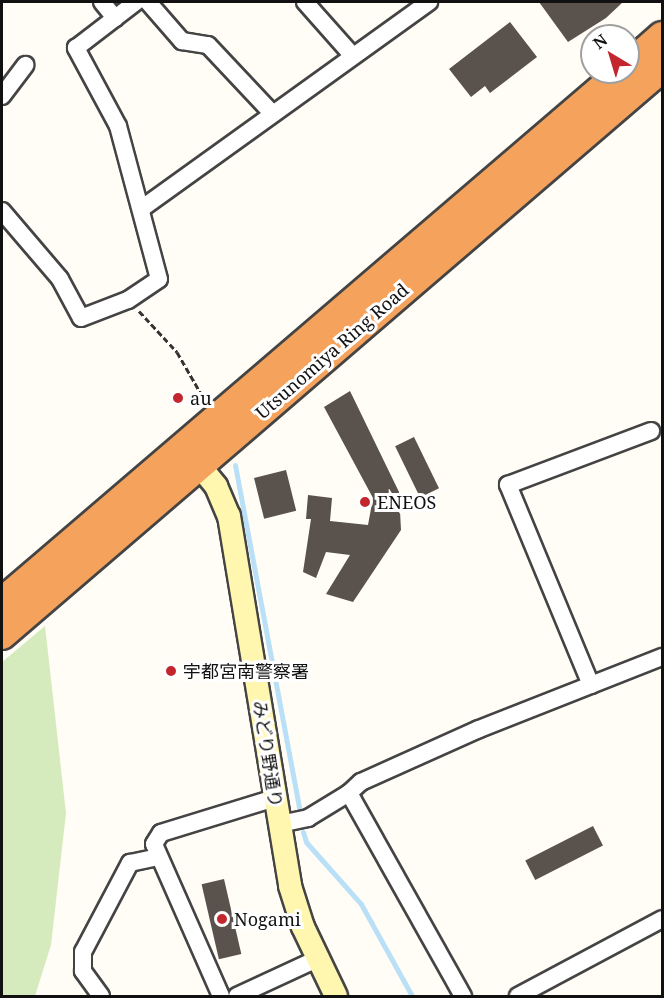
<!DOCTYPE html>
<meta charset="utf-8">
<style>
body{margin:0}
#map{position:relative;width:664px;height:998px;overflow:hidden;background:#fffdf5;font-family:"Noto Serif","Noto Sans JP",serif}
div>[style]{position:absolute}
.green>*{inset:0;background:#d5ebbd}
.stream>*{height:5px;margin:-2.5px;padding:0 2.5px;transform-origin:2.5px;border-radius:2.5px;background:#b9e0f7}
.building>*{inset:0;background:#5a524d;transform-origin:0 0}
.path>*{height:3px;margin-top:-1.5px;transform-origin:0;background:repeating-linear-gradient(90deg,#333 0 6px,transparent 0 9px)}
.roads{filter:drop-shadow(2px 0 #444) drop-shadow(-2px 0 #444) drop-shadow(0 2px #444) drop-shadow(0 -2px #444)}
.street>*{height:16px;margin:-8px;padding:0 8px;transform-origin:8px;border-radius:8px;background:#fff}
.secondary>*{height:22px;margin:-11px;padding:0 11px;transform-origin:11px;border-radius:11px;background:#fff6b0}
.highway>*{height:28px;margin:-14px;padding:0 14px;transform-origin:14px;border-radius:14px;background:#f5a25d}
.dots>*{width:16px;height:16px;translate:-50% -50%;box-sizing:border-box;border:3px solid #fff;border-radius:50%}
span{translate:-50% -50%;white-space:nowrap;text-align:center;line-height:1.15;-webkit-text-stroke:6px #fff;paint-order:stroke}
.street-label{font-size:18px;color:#111}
.poi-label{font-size:18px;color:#111}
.left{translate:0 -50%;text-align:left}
.frame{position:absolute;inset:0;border:3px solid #111;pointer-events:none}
.north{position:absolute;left:580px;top:24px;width:60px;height:60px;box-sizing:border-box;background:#fff;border:2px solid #a0a0a0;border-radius:50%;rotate:322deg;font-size:16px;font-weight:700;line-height:24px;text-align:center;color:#111}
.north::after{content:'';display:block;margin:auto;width:21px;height:27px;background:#c4262e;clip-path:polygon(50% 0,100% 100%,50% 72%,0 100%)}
</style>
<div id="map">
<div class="green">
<i style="clip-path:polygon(45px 626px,66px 813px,51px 945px,35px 996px,2px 996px,2px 662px)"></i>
</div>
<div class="stream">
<i style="left:235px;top:465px;width:352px;rotate:79.4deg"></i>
<i style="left:303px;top:832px;width:10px;rotate:73deg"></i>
<i style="left:306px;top:842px;width:83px;rotate:48.4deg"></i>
<i style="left:361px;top:904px;width:105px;rotate:61deg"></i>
</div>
<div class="building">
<i style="clip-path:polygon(539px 2px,623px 2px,606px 18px,568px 42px)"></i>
<i style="clip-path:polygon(510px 22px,537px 57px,490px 93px,485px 86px,471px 97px,449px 69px)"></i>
<i style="clip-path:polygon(350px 391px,399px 492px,401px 530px,353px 602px,326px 594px,350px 555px,326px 552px,316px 578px,303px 572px,311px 519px,306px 519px,308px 495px,332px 498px,330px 521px,368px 525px,373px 498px,324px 407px)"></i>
<i style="left:414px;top:437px;width:57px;height:21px;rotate:64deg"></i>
<i style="left:286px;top:470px;width:42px;height:33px;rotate:76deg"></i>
<i style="left:593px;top:826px;width:22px;height:76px;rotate:63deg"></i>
<i style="left:224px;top:879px;width:77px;height:23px;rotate:77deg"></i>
</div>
<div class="path">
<i style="left:139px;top:311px;width:56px;rotate:47.2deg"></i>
<i style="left:177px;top:352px;width:54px;rotate:60.1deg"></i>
</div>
<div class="roads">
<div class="street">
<i style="left:102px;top:2px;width:21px;rotate:51deg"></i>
<i style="left:148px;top:2px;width:52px;rotate:48.9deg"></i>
<i style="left:182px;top:41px;width:26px;rotate:9deg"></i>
<i style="left:208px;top:45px;width:92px;rotate:46.8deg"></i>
<i style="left:305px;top:2px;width:72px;rotate:48.4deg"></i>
<i style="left:2px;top:96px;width:39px;rotate:-53deg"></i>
<i style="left:141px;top:209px;width:355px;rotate:-35.7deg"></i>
<i style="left:2px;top:211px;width:89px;rotate:49.5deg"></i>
<i style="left:60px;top:279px;width:44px;rotate:61.7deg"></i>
<i style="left:81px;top:318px;width:50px;rotate:-21deg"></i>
<i style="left:128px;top:300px;width:37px;rotate:-34deg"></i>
<i style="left:159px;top:279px;width:158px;rotate:-105deg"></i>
<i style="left:118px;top:126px;width:89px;rotate:-118.3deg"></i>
<i style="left:76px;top:48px;width:76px;rotate:-37.5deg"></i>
<i style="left:591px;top:685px;width:217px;rotate:-112.5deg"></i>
<i style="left:508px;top:485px;width:153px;rotate:-20.7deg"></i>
<i style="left:349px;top:793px;width:16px;rotate:-43deg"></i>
<i style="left:361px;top:782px;width:129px;rotate:-24.2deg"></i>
<i style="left:479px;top:729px;width:197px;rotate:-21.5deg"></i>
<i style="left:280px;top:824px;width:29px;rotate:-12deg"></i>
<i style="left:308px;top:818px;width:48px;rotate:-31.4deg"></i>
<i style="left:349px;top:793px;width:233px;rotate:60.7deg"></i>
<i style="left:101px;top:996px;width:31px;rotate:-126deg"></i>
<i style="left:83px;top:971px;width:19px;rotate:-90deg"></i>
<i style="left:83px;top:952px;width:101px;rotate:-62.2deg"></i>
<i style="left:130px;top:863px;width:29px;rotate:-12deg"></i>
<i style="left:221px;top:996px;width:166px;rotate:-113.8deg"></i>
<i style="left:154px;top:844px;width:13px;rotate:-58deg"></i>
<i style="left:161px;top:833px;width:119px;rotate:-17.1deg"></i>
<i style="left:237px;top:996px;width:88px;rotate:-24.8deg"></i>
<i style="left:518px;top:996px;width:163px;rotate:-28.1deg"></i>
</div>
<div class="secondary">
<i style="left:189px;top:453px;width:43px;rotate:50.7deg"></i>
<i style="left:216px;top:486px;width:33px;rotate:67deg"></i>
<i style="left:229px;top:516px;width:375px;rotate:80.6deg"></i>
<i style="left:290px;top:886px;width:43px;rotate:72.4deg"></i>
<i style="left:303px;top:927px;width:76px;rotate:64.4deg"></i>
</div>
<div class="highway">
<i style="left:628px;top:66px;width:45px;rotate:-41.4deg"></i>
<i style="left:2px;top:602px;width:815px;rotate:-40.57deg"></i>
<i style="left:2px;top:635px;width:870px;rotate:-40.67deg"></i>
</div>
</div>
<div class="dots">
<i style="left:178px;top:398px;background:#c4262e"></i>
<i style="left:365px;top:502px;background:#c4262e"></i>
<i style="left:171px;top:671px;background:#c4262e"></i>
<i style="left:222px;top:919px;background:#c4262e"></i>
</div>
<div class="street-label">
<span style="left:332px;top:351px;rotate:-41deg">Utsunomiya Ring Road</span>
<span style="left:268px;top:754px;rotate:81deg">みどり野通り</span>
</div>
<div class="poi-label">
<span class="left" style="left:190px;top:398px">au</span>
<span class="left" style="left:377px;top:502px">ENEOS</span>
<span class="left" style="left:183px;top:671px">宇都宮南警察署</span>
<span class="left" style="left:234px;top:919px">Nogami</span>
</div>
<div class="frame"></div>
<div class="north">N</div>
</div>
